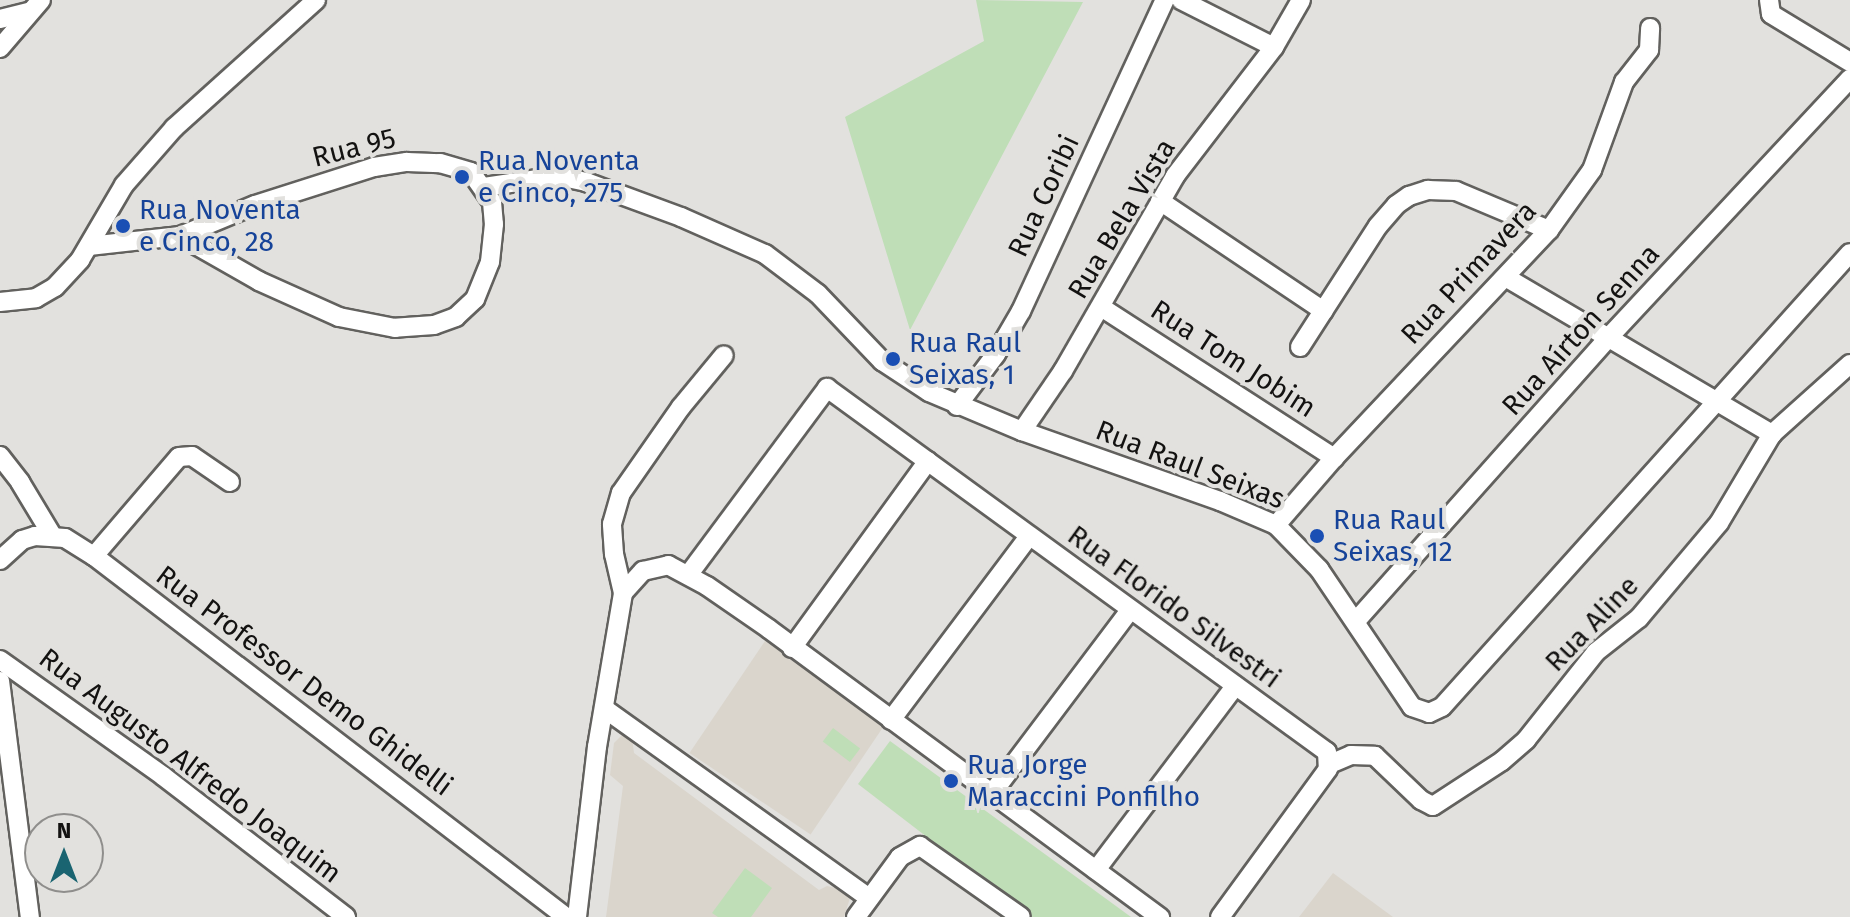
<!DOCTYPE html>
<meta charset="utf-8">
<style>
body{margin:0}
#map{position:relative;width:1850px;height:917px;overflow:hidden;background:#e2e1de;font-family:"Fira Sans",sans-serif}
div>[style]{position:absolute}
.built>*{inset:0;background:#dad5cc;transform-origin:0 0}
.green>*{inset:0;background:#bfdeb7;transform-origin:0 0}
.roads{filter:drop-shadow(2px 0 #62615e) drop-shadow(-2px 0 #62615e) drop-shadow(0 2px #62615e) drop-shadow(0 -2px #62615e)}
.minor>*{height:18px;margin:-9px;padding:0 9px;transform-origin:9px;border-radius:9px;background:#fff}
.dots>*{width:22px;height:22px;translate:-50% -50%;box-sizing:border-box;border:4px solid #e2e1de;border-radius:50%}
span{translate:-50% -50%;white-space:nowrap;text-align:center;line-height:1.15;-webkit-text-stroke:8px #e2e1de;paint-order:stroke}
.street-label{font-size:28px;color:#131211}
.transit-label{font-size:28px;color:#164399}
.left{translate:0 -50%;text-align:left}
.north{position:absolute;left:24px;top:813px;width:80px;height:80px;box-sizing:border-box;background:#e2e1de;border:2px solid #8f8e8c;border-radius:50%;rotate:0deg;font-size:22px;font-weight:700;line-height:32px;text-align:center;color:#131211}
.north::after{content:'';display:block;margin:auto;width:28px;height:36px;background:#1a6471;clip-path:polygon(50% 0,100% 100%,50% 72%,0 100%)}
</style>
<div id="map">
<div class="built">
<i style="left:765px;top:641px;width:146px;height:135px;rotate:34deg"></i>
<i style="clip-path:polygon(622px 735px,632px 738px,634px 753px,819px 890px,827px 886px,844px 890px,850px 898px,844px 917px,606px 917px,623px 786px,610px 775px,614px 743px)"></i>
<i style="clip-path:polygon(1333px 873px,1393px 917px,1299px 917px)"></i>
</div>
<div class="green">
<i style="clip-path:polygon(976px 0,1083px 2px,910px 330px,845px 117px,984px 41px)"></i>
<i style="left:833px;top:728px;width:34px;height:17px;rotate:37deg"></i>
<i style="clip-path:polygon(890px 741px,1131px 917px,1031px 917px,858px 784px)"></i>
<i style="clip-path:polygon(745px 868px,772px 888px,751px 917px,718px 917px,712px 913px)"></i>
</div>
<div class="roads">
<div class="minor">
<i style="left:1181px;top:0;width:104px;rotate:26.8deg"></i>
<i style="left:1769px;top:0;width:14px;rotate:82deg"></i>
<i style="left:1771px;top:14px;width:92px;rotate:31.3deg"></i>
<i style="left:0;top:19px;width:30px;rotate:-14deg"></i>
<i style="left:0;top:48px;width:63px;rotate:-49.5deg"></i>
<i style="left:484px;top:187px;width:75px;rotate:-8.5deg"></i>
<i style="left:558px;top:176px;width:29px;rotate:12deg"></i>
<i style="left:586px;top:182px;width:101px;rotate:20.2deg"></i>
<i style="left:681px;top:217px;width:92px;rotate:23.8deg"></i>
<i style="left:765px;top:254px;width:66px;rotate:37deg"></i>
<i style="left:818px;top:294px;width:93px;rotate:46.3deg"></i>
<i style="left:882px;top:361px;width:56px;rotate:33.4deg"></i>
<i style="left:929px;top:392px;width:101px;rotate:22.8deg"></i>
<i style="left:1022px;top:431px;width:210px;rotate:19.5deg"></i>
<i style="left:1220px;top:501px;width:61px;rotate:23.2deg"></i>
<i style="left:1276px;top:525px;width:62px;rotate:45.7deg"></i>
<i style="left:1319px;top:569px;width:166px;rotate:56deg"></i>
<i style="left:1412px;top:707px;width:18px;rotate:19deg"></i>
<i style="left:1429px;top:713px;width:14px;rotate:-25deg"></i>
<i style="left:1442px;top:707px;width:610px;rotate:-48.05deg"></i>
<i style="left:1160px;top:201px;width:197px;rotate:33.9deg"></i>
<i style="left:89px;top:246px;width:92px;rotate:-6.3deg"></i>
<i style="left:180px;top:236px;width:81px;rotate:-22.5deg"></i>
<i style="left:255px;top:205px;width:125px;rotate:-17.7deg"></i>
<i style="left:374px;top:167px;width:33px;rotate:-9deg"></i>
<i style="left:407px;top:162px;width:33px;rotate:2deg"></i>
<i style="left:440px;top:163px;width:32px;rotate:16deg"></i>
<i style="left:471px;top:172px;width:37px;rotate:55deg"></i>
<i style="left:492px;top:202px;width:22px;rotate:85deg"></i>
<i style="left:494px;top:224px;width:38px;rotate:96deg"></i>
<i style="left:490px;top:262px;width:40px;rotate:112deg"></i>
<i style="left:475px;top:299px;width:26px;rotate:137deg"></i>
<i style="left:456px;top:317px;width:23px;rotate:160deg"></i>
<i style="left:434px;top:325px;width:39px;rotate:176deg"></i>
<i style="left:395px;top:328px;width:57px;rotate:-168.9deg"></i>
<i style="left:339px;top:317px;width:88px;rotate:-155.8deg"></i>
<i style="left:259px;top:281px;width:91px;rotate:-150.3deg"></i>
<i style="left:1507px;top:278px;width:308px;rotate:30.5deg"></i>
<i style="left:0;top:302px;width:36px;rotate:-6deg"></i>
<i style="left:36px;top:298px;width:22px;rotate:-30deg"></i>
<i style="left:55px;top:287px;width:37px;rotate:-47deg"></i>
<i style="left:80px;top:260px;width:87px;rotate:-59.6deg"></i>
<i style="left:124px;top:185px;width:76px;rotate:-48.7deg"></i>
<i style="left:174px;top:128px;width:191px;rotate:-42deg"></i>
<i style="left:1101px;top:307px;width:278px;rotate:32.9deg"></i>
<i style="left:1300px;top:347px;width:144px;rotate:-57.2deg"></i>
<i style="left:1378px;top:226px;width:28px;rotate:-49deg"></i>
<i style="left:1396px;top:205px;width:16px;rotate:-35deg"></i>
<i style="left:1409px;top:196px;width:20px;rotate:-18deg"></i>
<i style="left:1428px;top:190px;width:28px;rotate:2deg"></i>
<i style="left:1456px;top:191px;width:101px;rotate:22.8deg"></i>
<i style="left:957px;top:406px;width:65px;rotate:-53.1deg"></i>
<i style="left:996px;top:354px;width:50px;rotate:-59.8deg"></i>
<i style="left:1021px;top:311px;width:343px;rotate:-65.2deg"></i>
<i style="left:1022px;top:431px;width:73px;rotate:-55.7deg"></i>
<i style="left:1063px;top:371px;width:225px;rotate:-60.1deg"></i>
<i style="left:1175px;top:176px;width:163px;rotate:-52.5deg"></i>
<i style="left:1274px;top:47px;width:54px;rotate:-60.1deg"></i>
<i style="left:0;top:456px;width:33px;rotate:52deg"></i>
<i style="left:20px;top:482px;width:62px;rotate:58.9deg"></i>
<i style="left:1276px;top:525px;width:89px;rotate:-49.1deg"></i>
<i style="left:1334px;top:458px;width:313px;rotate:-46.7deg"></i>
<i style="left:1549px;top:230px;width:74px;rotate:-54.4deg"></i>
<i style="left:1592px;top:170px;width:94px;rotate:-70deg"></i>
<i style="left:1624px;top:82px;width:41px;rotate:-52deg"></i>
<i style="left:1649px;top:50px;width:22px;rotate:-87deg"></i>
<i style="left:94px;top:556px;width:130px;rotate:-49.4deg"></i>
<i style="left:179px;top:457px;width:13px;rotate:-4deg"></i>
<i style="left:192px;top:456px;width:46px;rotate:34.4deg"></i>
<i style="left:0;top:560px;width:30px;rotate:-42deg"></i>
<i style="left:22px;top:540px;width:14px;rotate:-17deg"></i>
<i style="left:35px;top:536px;width:30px;rotate:4deg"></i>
<i style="left:65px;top:538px;width:34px;rotate:32deg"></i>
<i style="left:94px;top:556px;width:594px;rotate:37.41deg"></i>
<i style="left:689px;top:574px;width:232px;rotate:-53.4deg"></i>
<i style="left:827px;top:388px;width:618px;rotate:36.05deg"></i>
<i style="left:1327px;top:752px;width:17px;rotate:87deg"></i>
<i style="left:1328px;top:769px;width:183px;rotate:126.1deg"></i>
<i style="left:623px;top:593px;width:40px;rotate:-103deg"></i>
<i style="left:614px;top:554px;width:30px;rotate:-94deg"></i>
<i style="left:612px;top:524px;width:32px;rotate:-74deg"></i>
<i style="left:621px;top:493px;width:105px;rotate:-55.1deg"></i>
<i style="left:681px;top:407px;width:67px;rotate:-50.4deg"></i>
<i style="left:1356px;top:621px;width:380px;rotate:-48.3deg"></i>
<i style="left:1609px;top:337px;width:353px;rotate:-47deg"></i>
<i style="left:792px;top:648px;width:231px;rotate:-54deg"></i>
<i style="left:0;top:660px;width:200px;rotate:35.4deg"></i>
<i style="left:163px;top:776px;width:231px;rotate:37.6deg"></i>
<i style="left:0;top:681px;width:238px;rotate:82.8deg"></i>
<i style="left:605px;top:709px;width:325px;rotate:35.6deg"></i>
<i style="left:891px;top:720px;width:230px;rotate:-53.1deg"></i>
<i style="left:1330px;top:764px;width:23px;rotate:-23deg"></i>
<i style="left:1351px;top:755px;width:24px;rotate:2deg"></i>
<i style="left:1375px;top:756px;width:64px;rotate:43.7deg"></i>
<i style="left:1421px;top:800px;width:13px;rotate:27deg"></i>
<i style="left:1433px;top:806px;width:82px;rotate:-33.1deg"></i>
<i style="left:1502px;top:761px;width:32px;rotate:-41deg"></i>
<i style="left:1526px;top:740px;width:112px;rotate:-51.5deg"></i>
<i style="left:1596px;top:652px;width:55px;rotate:-38.3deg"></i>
<i style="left:1639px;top:618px;width:124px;rotate:-49.9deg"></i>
<i style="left:1719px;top:523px;width:104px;rotate:-59.2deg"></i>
<i style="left:1772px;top:434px;width:105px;rotate:-41.9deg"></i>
<i style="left:993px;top:792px;width:228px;rotate:-53deg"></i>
<i style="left:1096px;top:870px;width:231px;rotate:-52.9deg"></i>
<i style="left:577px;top:917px;width:171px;rotate:-83.3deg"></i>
<i style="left:597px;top:747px;width:156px;rotate:-80.4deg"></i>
<i style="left:623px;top:593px;width:30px;rotate:-48deg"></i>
<i style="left:643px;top:571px;width:26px;rotate:-13deg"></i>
<i style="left:668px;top:565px;width:44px;rotate:28.3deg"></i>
<i style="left:707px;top:586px;width:75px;rotate:34.7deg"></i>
<i style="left:769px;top:629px;width:486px;rotate:36.4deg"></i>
<i style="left:856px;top:917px;width:74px;rotate:-53.7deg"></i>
<i style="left:900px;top:857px;width:23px;rotate:-29deg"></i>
<i style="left:920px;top:846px;width:123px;rotate:35.1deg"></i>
</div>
</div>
<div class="dots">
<i style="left:462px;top:177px;background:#1a4fb4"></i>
<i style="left:123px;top:226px;background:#1a4fb4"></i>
<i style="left:893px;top:359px;background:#1a4fb4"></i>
<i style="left:1317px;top:536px;background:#1a4fb4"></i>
<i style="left:951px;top:781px;background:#1a4fb4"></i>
</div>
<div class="street-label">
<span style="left:354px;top:148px;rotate:-14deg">Rua 95</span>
<span style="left:1044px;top:196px;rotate:-65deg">Rua Coribi</span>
<span style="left:1122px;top:219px;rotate:-59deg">Rua Bela Vista</span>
<span style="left:1469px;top:273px;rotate:-47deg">Rua Primavera</span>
<span style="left:1581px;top:330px;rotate:-48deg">Rua Aírton Senna</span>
<span style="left:1233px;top:359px;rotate:33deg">Rua Tom Jobim</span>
<span style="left:1190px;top:465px;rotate:21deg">Rua Raul Seixas</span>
<span style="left:1174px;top:607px;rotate:36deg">Rua Florido Silvestri</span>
<span style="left:1592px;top:624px;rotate:-46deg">Rua Aline</span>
<span style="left:304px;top:681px;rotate:37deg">Rua Professor Demo Ghidelli</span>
<span style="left:190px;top:766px;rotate:37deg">Rua Augusto Alfredo Joaquim</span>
</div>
<div class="transit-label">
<span class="left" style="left:478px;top:177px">Rua Noventa<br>e Cinco, 275</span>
<span class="left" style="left:139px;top:226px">Rua Noventa<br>e Cinco, 28</span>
<span class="left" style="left:909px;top:359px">Rua Raul<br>Seixas, 1</span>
<span class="left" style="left:1333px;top:536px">Rua Raul<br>Seixas, 12</span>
<span class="left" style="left:967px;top:781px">Rua Jorge<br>Maraccini Ponfilho</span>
</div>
<div class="north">N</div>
</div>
